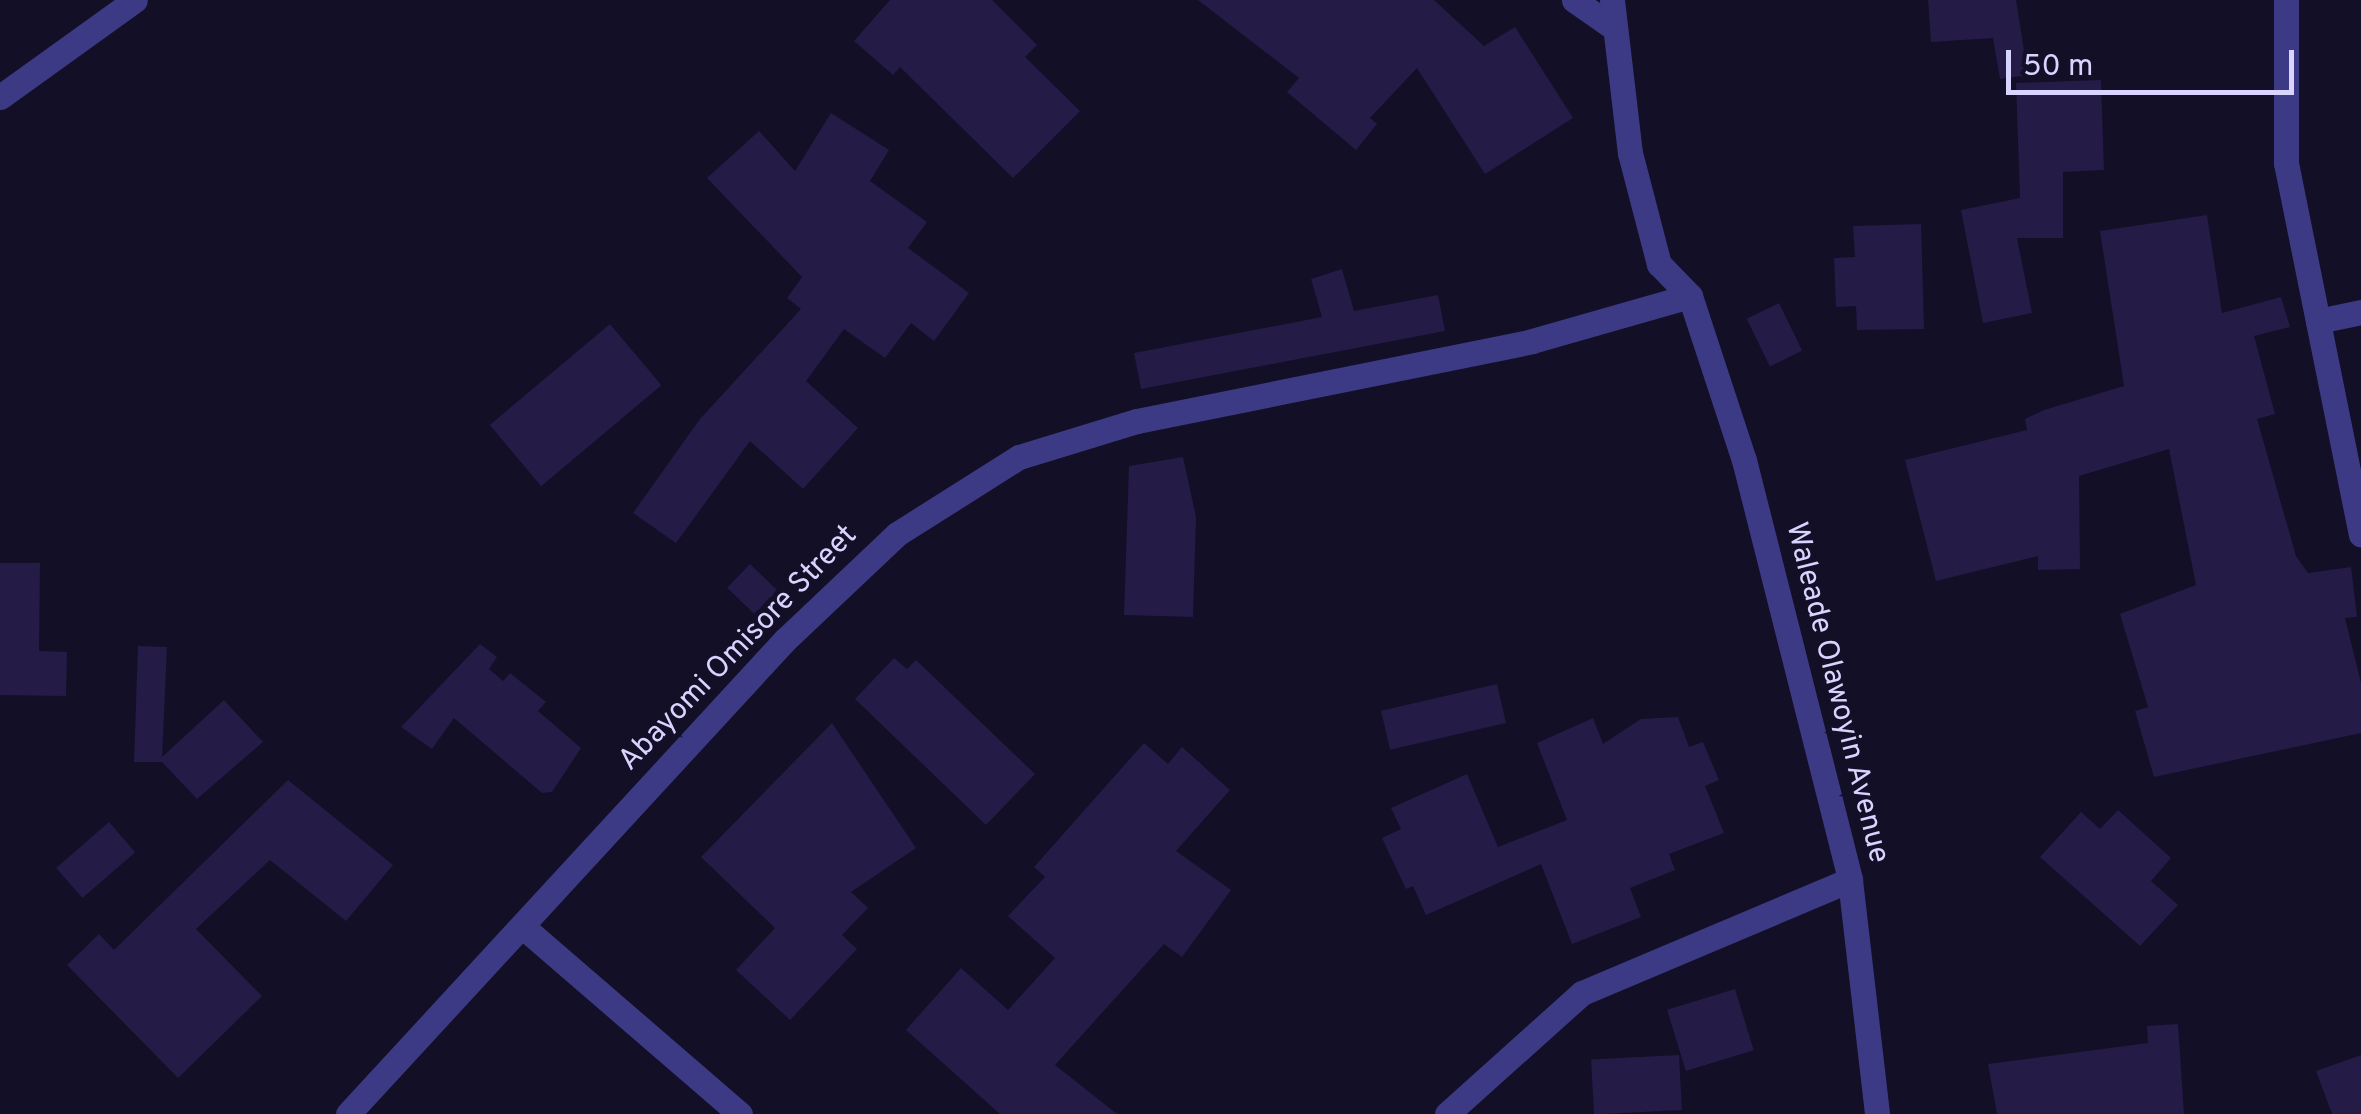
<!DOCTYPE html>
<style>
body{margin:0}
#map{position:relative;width:2361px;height:1114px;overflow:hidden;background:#130f26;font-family:Overpass,sans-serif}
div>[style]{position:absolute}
.building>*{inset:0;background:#241b47;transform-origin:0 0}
.street>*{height:25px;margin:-12.5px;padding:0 12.5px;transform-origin:12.5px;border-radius:12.5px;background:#3d3a85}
span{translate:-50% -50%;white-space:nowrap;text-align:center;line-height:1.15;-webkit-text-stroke:10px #130f26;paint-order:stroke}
.street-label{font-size:30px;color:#d9d4ff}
.scale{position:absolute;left:2006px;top:50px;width:288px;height:45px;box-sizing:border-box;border:5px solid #d9d4ff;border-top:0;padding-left:12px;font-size:30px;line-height:35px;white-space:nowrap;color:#d9d4ff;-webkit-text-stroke:8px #130f26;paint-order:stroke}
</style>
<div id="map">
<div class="building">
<i style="clip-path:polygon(890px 0,992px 0,1037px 45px,1025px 57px,1080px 111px,1013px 178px,900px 67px,893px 75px,854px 41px)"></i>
<i style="clip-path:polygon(1198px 0,1434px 0,1484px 46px,1515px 27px,1573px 118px,1485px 174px,1417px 68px,1370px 118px,1377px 124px,1356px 150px,1287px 92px,1299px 78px)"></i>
<i style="clip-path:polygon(1928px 0,2016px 0,2028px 75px,2000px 79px,1993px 38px,1931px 42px)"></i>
<i style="clip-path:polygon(2101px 80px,2104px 170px,2063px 172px,2063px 238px,2017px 238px,2032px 313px,1983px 323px,1961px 210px,2020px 198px,2016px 83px)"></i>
<i style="clip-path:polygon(831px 113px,889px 150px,870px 181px,927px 222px,908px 248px,969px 293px,934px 341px,911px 323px,885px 358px,844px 329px,806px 381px,858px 428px,803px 489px,750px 441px,676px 543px,633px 513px,700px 419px,801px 309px,787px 298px,802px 277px,707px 178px,759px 131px,795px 171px)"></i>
<i style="clip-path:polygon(2207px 215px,2222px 313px,2281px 297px,2290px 327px,2254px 336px,2275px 414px,2257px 419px,2296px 556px,2308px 573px,2351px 567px,2357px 617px,2345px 618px,2361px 683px,2361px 733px,2154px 777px,2135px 711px,2148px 707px,2120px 614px,2196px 585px,2169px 449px,2079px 476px,2080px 569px,2038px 570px,2038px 556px,1936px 581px,1905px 460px,2027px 430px,2025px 419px,2044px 410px,2124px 386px,2100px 231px)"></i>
<i style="clip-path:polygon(1921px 224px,1924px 329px,1857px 330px,1856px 306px,1836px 307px,1834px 258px,1855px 257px,1853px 226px)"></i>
<i style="clip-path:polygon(1342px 269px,1354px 311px,1438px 295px,1445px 331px,1141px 389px,1134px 353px,1322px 317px,1311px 279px)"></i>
<i style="left:1779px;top:303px;width:53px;height:36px;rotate:64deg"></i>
<i style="left:610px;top:324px;width:80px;height:157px;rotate:50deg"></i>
<i style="clip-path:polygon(1183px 457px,1196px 517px,1193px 617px,1124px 615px,1129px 466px)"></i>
<i style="clip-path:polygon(0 563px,40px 563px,39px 651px,67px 652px,66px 696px,0 695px)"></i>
<i style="left:750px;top:564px;width:39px;height:33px;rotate:44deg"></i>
<i style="clip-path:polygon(480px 644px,497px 657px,489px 669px,503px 681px,510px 673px,546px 702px,538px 711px,581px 748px,552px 792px,542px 793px,454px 718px,432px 749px,401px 727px)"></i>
<i style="clip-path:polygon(138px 646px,167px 647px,162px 757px,224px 700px,263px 742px,197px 799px,162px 762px,134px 762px)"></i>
<i style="clip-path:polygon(894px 658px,907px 669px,916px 660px,1035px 774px,986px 825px,855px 699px)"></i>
<i style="left:1497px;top:684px;width:40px;height:119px;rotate:77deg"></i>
<i style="clip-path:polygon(1678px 717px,1689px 747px,1703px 742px,1719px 780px,1705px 786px,1724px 833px,1669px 854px,1675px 870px,1630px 888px,1641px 917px,1572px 944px,1541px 864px,1426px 915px,1413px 886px,1406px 889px,1382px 838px,1401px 829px,1391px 808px,1467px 774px,1498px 847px,1567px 820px,1537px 743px,1593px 718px,1603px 744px,1641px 719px)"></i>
<i style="clip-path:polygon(832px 723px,916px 848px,851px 892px,868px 908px,842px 935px,857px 949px,790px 1020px,736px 970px,775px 928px,701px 857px)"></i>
<i style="clip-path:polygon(1144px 743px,1168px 764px,1182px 747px,1230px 790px,1176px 851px,1231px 890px,1182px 957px,1164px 944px,1055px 1065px,1117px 1114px,1000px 1114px,906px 1030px,961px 968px,1008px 1010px,1055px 958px,1008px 916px,1045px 877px,1034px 867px)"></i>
<i style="clip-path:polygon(288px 780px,393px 865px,346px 921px,270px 860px,196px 929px,262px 996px,178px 1078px,67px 965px,99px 934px,114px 950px)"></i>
<i style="clip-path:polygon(2118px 810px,2171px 858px,2151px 881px,2178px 905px,2140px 946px,2040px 857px,2081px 812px,2100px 829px)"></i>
<i style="left:109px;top:822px;width:40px;height:70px;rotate:49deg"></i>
<i style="left:1735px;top:989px;width:64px;height:71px;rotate:73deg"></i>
<i style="clip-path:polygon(2178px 1024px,2184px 1114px,1997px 1114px,1988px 1064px,2148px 1043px,2147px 1026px)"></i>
<i style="left:1679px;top:1055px;width:55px;height:88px;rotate:87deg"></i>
<i style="clip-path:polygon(2361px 1055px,2361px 1114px,2332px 1114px,2316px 1071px)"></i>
</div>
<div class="street">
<i style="left:1574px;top:0;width:44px;rotate:34.8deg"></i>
<i style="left:1612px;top:0;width:154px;rotate:83.3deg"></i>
<i style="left:1630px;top:153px;width:115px;rotate:75.4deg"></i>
<i style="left:1659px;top:264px;width:45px;rotate:45.9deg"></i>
<i style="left:1690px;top:296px;width:173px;rotate:71.8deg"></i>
<i style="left:1744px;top:460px;width:433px;rotate:75.8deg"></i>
<i style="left:1850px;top:880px;width:236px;rotate:83.4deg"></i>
<i style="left:2286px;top:0;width:163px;rotate:90deg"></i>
<i style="left:2286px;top:163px;width:379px;rotate:78.6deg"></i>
<i style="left:0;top:97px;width:166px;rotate:-35.7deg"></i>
<i style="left:2318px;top:321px;width:44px;rotate:-11.8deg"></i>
<i style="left:522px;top:926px;width:288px;rotate:40.8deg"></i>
<i style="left:348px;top:1114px;width:645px;rotate:-47.33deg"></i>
<i style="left:785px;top:640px;width:154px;rotate:-43.4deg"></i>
<i style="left:897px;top:534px;width:144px;rotate:-32.3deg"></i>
<i style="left:1019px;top:457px;width:123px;rotate:-17deg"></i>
<i style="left:1137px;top:421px;width:403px;rotate:-11.4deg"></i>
<i style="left:1532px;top:341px;width:164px;rotate:-15.9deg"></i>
<i style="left:1447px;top:1114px;width:181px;rotate:-41.9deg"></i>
<i style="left:1582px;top:993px;width:291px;rotate:-22.9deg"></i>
</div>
<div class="street-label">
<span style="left:739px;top:649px;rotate:-46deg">Abayomi Omisore Street</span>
<span style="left:1836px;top:693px;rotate:76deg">Waleade Olawoyin Avenue</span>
</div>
<div class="scale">50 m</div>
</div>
